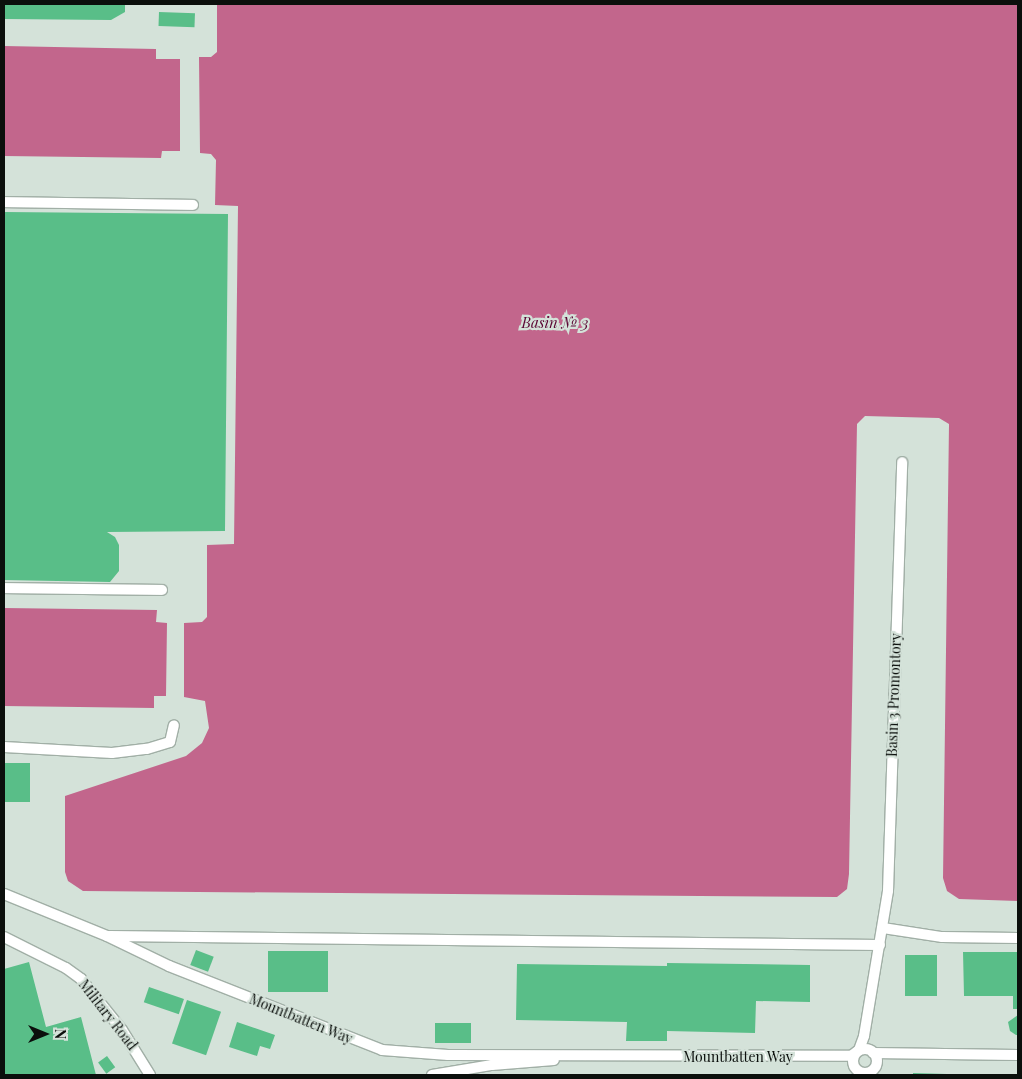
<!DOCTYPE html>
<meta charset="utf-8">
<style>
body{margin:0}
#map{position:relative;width:1022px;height:1079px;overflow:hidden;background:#d4e2d9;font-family:"Playfair Display",serif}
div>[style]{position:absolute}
.water>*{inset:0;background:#c2668c}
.building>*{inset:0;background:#59be88;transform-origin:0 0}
.roads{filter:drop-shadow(1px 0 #a1afa6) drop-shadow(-1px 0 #a1afa6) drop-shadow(0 1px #a1afa6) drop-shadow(0 -1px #a1afa6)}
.service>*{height:10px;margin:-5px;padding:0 5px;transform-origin:5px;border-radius:5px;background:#fff}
.service>.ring{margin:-5px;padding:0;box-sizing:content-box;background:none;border:10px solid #fff;border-radius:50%}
span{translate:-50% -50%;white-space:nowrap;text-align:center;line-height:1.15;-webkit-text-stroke:4.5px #d4e2d9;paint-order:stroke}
.street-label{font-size:14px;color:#0b0f0c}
.water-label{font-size:15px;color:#5b0433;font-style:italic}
.frame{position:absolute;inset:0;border:5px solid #0b0f0c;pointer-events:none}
.north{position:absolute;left:20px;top:1009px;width:50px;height:50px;-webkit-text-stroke:4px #d4e2d9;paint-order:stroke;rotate:90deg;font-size:14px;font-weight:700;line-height:20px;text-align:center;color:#0b0f0c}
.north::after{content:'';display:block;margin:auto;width:18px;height:22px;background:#0b0f0c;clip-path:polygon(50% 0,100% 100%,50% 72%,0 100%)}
</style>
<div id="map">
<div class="water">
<i style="clip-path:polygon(217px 4px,1018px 4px,1018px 901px,959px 899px,947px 891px,943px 878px,949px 424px,939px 418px,865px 416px,857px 424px,849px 874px,847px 889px,837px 897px,83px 891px,68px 881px,65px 872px,65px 796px,186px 756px,202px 743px,209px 728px,205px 701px,184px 697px,184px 623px,202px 622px,207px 617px,207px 545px,234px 544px,238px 206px,215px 205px,216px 160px,211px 154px,200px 153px,199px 57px,211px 57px,217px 52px)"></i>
<i style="clip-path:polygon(4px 46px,156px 49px,156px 59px,180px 59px,180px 151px,162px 151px,161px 158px,4px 156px)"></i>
<i style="clip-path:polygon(4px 608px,157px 610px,156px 622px,167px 623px,166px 696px,154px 696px,154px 708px,4px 706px)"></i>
</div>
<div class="building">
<i style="clip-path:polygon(4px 4px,125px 4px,125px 12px,111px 20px,4px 19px)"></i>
<i style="left:159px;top:12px;width:36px;height:14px;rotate:2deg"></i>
<i style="clip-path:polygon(4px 212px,228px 214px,225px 531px,107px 532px,115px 537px,119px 545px,119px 571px,110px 582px,4px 580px)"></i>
<i style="left:4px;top:763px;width:26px;height:39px"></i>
<i style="left:196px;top:950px;width:19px;height:16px;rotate:21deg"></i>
<i style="left:268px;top:951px;width:60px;height:41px"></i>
<i style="clip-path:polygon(963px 952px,1018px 952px,1018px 1009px,1013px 1009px,1013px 996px,964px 996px)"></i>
<i style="left:905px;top:955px;width:32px;height:41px"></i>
<i style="clip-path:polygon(29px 962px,46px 1027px,81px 1017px,96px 1075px,4px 1075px,4px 969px)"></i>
<i style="clip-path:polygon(667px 963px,810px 965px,810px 1002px,756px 1001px,755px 1033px,667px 1031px,667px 1041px,626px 1041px,627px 1022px,516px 1020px,517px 964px,667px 966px)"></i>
<i style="left:149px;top:987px;width:37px;height:16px;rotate:19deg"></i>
<i style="left:187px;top:1000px;width:36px;height:46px;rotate:19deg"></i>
<i style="clip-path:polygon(1018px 1015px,1018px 1035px,1016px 1035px,1010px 1031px,1008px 1022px)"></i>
<i style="clip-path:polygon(237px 1022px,275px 1035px,270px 1049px,260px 1046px,257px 1056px,229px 1047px)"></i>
<i style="left:435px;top:1023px;width:36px;height:20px"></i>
<i style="left:107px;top:1056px;width:14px;height:11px;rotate:54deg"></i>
<i style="clip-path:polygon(913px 1073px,947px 1074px,947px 1075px,913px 1075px)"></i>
</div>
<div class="roads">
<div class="service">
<i style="left:4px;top:202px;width:189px;rotate:0.9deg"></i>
<i style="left:4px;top:588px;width:158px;rotate:0.7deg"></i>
<i style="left:4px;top:747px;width:108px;rotate:3.2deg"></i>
<i style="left:112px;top:753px;width:35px;rotate:-7deg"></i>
<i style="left:147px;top:749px;width:24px;rotate:-17deg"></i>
<i style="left:170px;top:742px;width:17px;rotate:-77deg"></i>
<i style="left:4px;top:894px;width:111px;rotate:22.2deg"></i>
<i style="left:107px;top:936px;width:69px;rotate:25.8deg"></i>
<i style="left:169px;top:966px;width:229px;rotate:21.5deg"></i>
<i style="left:382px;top:1050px;width:66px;rotate:4.3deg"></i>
<i style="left:448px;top:1055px;width:403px;rotate:0.1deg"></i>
<i style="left:851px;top:1056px;width:10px;rotate:-37deg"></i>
<i style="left:859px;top:1050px;width:15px;rotate:-70deg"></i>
<i style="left:864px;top:1036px;width:147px;rotate:-80.6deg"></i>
<i style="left:888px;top:891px;width:429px;rotate:-88.1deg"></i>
<i style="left:883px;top:928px;width:60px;rotate:8.7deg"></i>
<i style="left:942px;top:937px;width:76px;rotate:0.8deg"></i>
<i style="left:110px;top:936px;width:770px;rotate:0.67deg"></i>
<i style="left:4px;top:937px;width:69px;rotate:26.6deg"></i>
<i style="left:66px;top:968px;width:19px;rotate:36deg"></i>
<i style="left:81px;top:979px;width:65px;rotate:51.2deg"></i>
<i style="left:122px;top:1030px;width:53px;rotate:58.1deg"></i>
<i class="ring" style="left:853px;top:1049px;width:14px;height:14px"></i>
<i style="left:873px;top:1053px;width:145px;rotate:0.8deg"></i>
<i style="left:432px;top:1075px;width:61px;rotate:-9.5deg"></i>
<i style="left:492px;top:1065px;width:62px;rotate:-4.6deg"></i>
</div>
</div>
<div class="street-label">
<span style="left:894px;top:695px;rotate:-88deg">Basin 3 Promontory</span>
<span style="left:108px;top:1015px;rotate:52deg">Military Road</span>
<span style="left:301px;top:1019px;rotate:22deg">Mountbatten Way</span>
<span style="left:738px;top:1057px">Mountbatten Way</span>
</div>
<div class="water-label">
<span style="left:555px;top:323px">Basin № 3</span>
</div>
<div class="frame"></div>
<div class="north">N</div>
</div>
